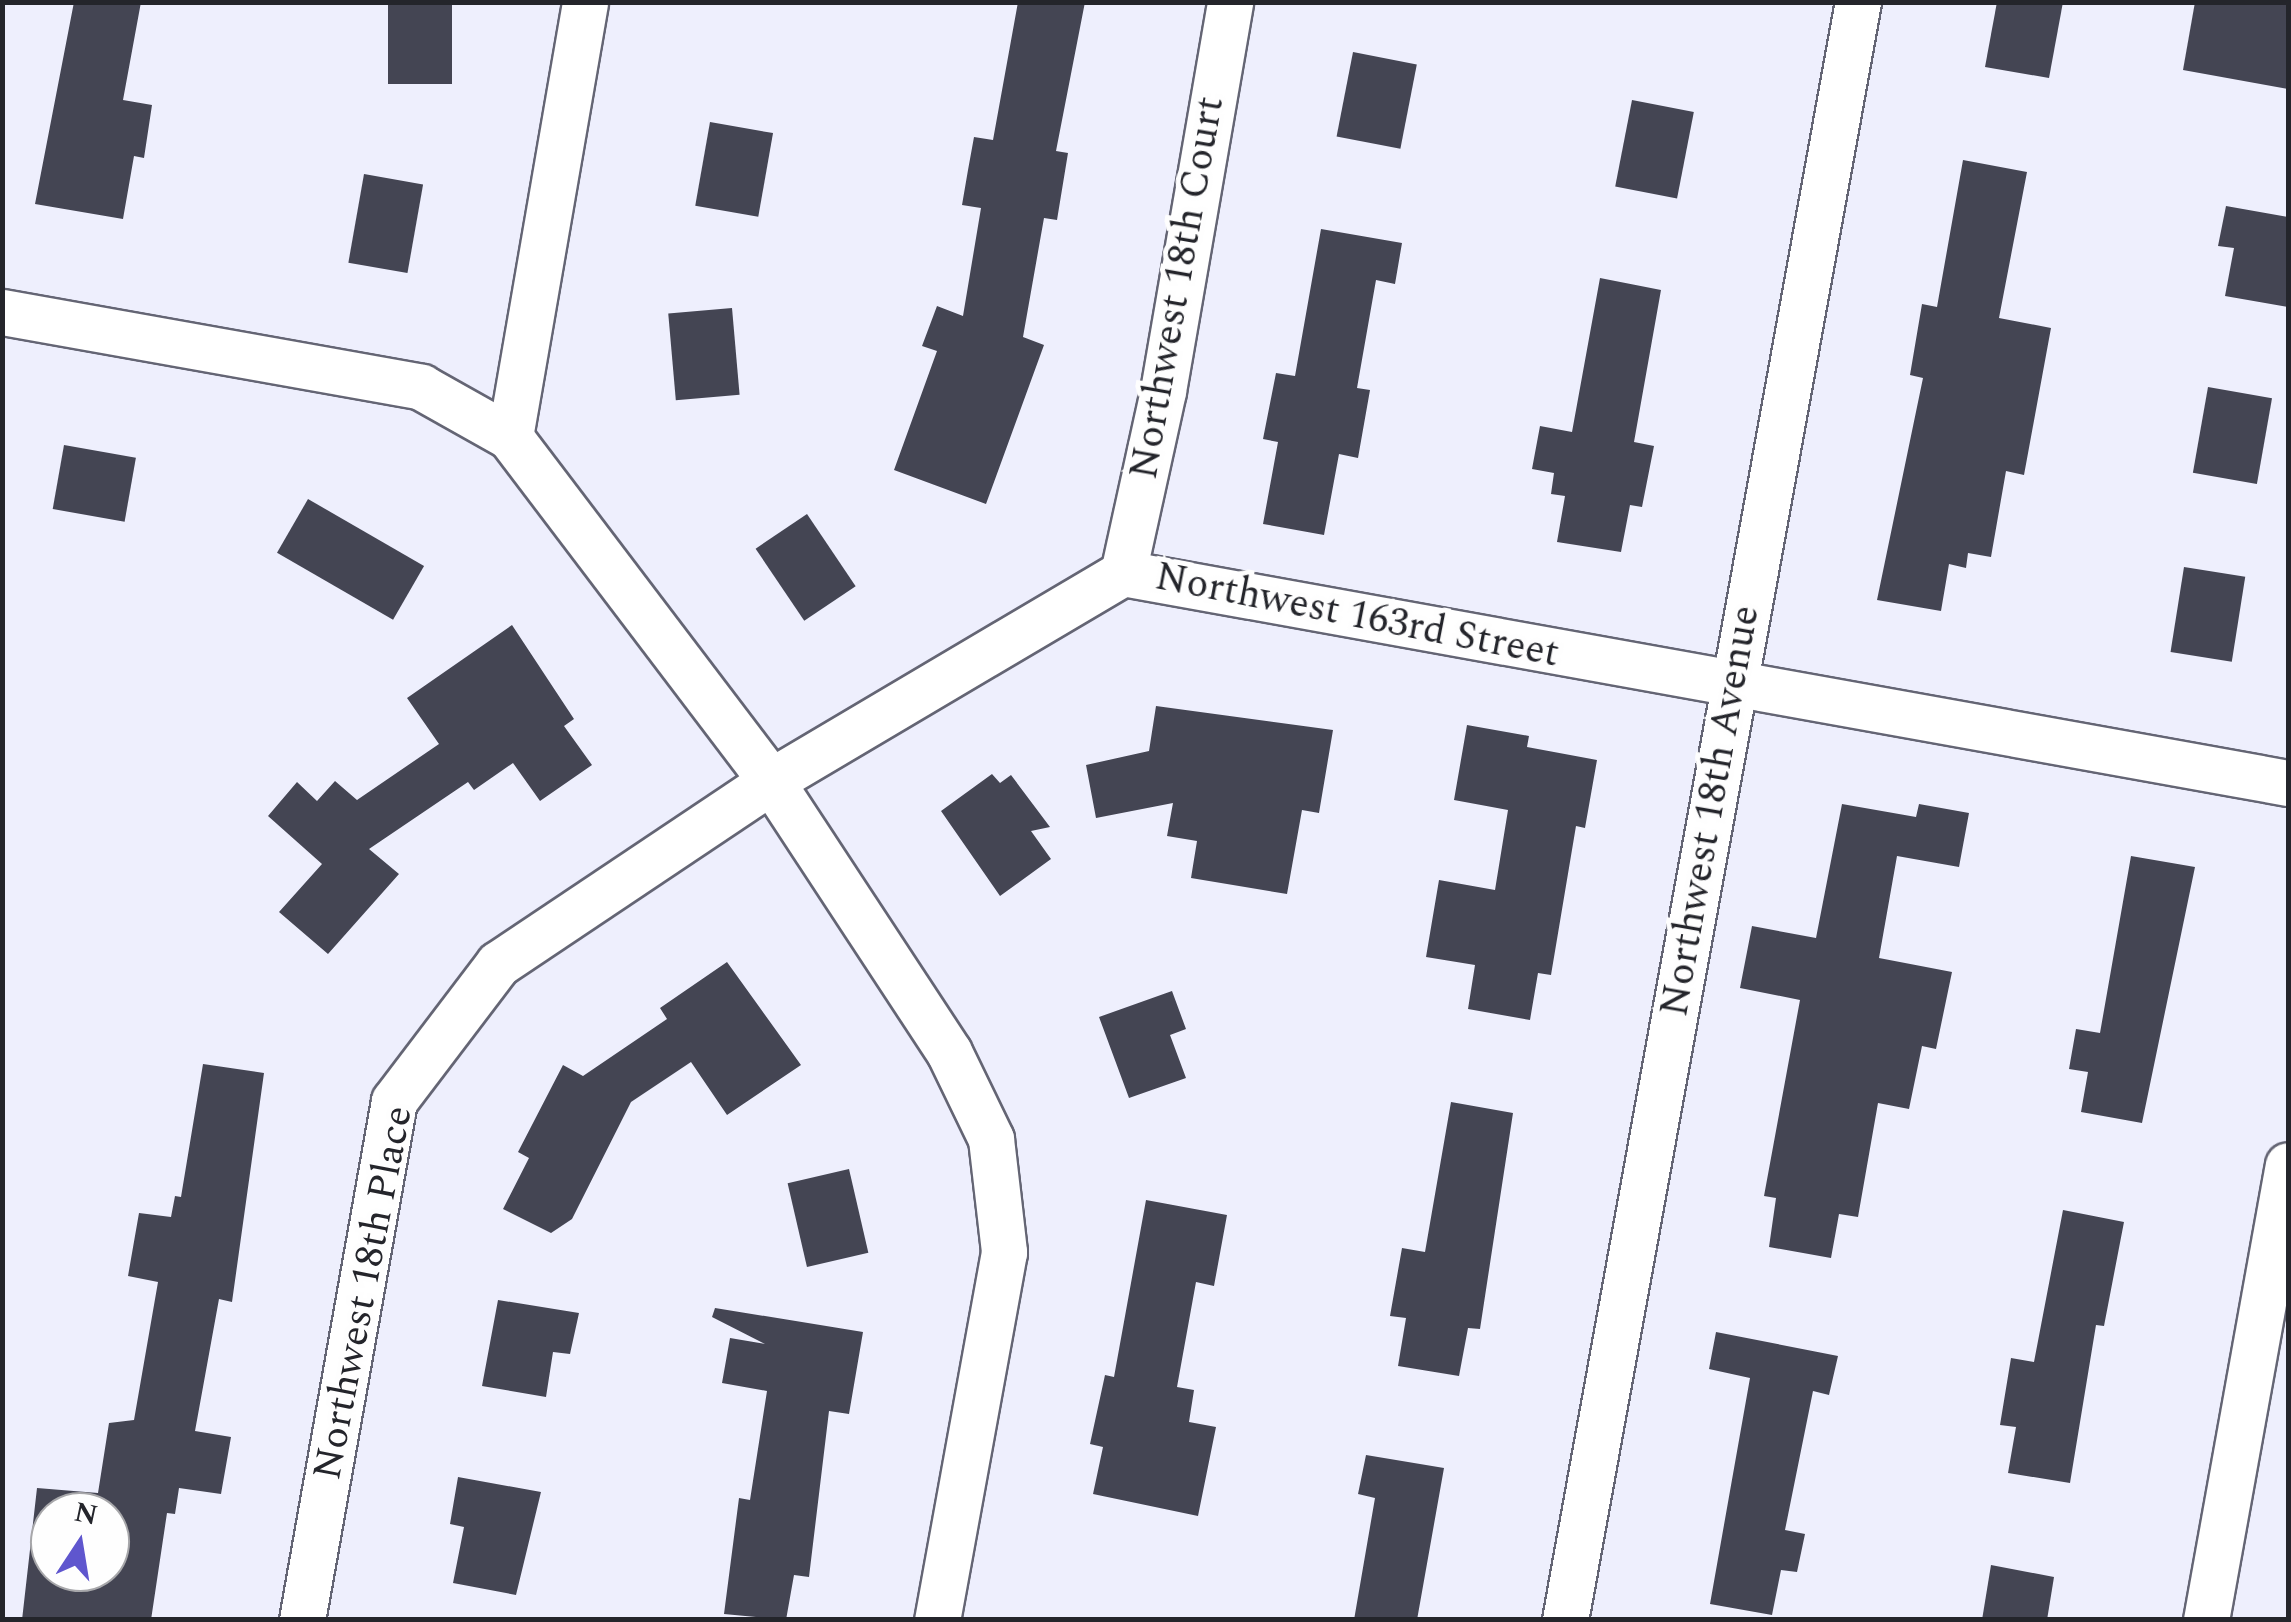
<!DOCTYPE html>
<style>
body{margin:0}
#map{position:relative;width:2291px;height:1622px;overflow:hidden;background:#eeeffd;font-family:Spectral,serif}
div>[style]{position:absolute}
.building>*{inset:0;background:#444553;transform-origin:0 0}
.roads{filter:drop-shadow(2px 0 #646574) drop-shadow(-2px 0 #646574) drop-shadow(0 2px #646574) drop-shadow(0 -2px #646574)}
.street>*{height:45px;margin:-22.5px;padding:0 22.5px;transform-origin:22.5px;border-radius:22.5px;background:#fff}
span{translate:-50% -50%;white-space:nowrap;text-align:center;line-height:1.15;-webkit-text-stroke:10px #fefefe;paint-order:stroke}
.street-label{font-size:40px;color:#24252b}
.frame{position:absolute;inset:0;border:5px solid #24252b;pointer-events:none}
.north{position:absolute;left:30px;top:1492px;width:100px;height:100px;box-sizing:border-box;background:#fefefe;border:2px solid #a7a7aa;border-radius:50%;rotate:12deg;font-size:28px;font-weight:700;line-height:40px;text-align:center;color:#24252b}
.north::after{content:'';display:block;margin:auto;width:35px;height:45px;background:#5f56ce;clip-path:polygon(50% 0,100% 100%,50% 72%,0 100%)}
</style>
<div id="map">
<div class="building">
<i style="clip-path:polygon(74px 2px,141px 2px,123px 100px,152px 105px,144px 158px,134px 156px,123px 219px,35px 204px)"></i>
<i style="left:388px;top:2px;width:64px;height:82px"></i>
<i style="clip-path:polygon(1018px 2px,1085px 2px,1056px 151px,1068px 153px,1057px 220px,1044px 218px,1023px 337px,1044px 345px,986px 504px,894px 470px,937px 351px,922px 346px,937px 306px,963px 316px,981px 208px,962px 205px,968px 170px,974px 137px,993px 140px)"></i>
<i style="clip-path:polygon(1997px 2px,2063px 2px,2049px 78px,1985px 67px)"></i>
<i style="clip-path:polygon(2195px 2px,2288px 2px,2288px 89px,2183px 70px)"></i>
<i style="left:1353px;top:52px;width:65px;height:86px;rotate:11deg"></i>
<i style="left:1632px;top:100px;width:63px;height:88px;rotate:11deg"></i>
<i style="left:710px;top:122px;width:64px;height:85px;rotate:10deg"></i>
<i style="clip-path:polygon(1963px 160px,2027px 172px,1999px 318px,2051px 328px,2024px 475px,2006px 471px,1991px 557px,1968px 553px,1966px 568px,1949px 564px,1941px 611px,1877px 600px,1923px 378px,1910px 375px,1922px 304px,1937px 307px)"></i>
<i style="left:364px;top:174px;width:60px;height:90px;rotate:10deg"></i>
<i style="clip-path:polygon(2226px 206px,2288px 217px,2288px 307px,2225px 296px,2234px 248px,2218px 246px)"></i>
<i style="clip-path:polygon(1321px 229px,1402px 243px,1395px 284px,1376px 280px,1357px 388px,1370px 390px,1358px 458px,1339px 454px,1324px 535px,1263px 524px,1278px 442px,1263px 439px,1276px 373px,1295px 376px)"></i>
<i style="clip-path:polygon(1600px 278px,1661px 290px,1634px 442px,1654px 446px,1642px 507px,1630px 505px,1621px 552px,1557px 542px,1565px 496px,1551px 494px,1554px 473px,1532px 469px,1540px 426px,1572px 432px)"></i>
<i style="left:732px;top:308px;width:87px;height:64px;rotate:85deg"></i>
<i style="left:2208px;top:387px;width:65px;height:87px;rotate:10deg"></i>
<i style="left:64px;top:445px;width:73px;height:65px;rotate:10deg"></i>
<i style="left:308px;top:499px;width:134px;height:62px;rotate:30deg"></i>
<i style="left:807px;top:514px;width:87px;height:62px;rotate:56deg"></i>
<i style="left:2184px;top:567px;width:62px;height:86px;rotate:9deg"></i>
<i style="clip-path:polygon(512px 625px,574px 719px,564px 726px,592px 765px,540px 801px,513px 763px,474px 790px,468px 782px,369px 849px,399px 874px,328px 954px,279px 912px,322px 864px,268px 816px,297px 782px,317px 801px,335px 781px,357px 800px,439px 744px,407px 698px)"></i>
<i style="clip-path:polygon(1156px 706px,1333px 730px,1319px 813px,1302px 810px,1287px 894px,1191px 878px,1197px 841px,1167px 836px,1173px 803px,1096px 818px,1086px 765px,1149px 751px)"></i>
<i style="clip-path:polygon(1467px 725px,1529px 736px,1527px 747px,1597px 760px,1585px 828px,1576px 826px,1551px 975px,1538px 973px,1530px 1020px,1468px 1009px,1475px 965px,1426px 957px,1439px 880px,1495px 890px,1508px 810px,1454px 800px)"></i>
<i style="clip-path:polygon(992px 774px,1000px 783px,1011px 775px,1050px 827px,1031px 831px,1051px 859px,1000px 896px,941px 811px)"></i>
<i style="clip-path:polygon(1842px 804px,1916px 817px,1919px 804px,1969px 813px,1959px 867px,1897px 856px,1879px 958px,1952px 972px,1936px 1049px,1922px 1046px,1909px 1109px,1878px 1103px,1858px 1217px,1839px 1214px,1831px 1258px,1769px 1247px,1776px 1198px,1764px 1196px,1800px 1000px,1740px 988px,1752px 926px,1816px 938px)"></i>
<i style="clip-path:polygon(2131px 856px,2195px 867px,2142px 1123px,2081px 1112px,2088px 1072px,2069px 1069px,2076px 1029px,2100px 1033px)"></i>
<i style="clip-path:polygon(727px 962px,801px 1065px,727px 1115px,691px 1062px,631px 1102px,572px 1219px,551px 1233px,503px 1209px,529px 1158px,518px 1152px,563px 1065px,583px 1076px,667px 1019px,660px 1008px)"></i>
<i style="clip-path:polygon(1172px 991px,1186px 1029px,1170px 1035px,1186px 1078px,1129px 1098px,1099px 1017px)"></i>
<i style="clip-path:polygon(evenodd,203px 1064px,264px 1073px,232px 1302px,219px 1299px,195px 1431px,231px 1437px,221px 1494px,179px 1488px,175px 1514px,167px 1513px,151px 1620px,22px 1620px,37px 1488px,98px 1493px,109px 1423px,134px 1420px,158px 1282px,128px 1276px,139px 1213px,171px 1217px,175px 1196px,181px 1197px,203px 1064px,50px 1512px,110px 1512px,110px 1572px,50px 1572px,50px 1512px)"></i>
<i style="clip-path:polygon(1451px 1102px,1513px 1113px,1480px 1329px,1468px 1328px,1459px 1376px,1398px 1366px,1406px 1318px,1390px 1316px,1402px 1248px,1425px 1252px)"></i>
<i style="left:849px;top:1169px;width:86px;height:63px;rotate:77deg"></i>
<i style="clip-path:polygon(1146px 1200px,1227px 1215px,1214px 1286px,1196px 1282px,1177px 1387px,1194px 1390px,1189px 1422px,1216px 1427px,1198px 1516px,1093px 1494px,1103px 1447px,1090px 1444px,1105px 1375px,1114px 1377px)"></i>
<i style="clip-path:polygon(2063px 1210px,2124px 1222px,2104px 1326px,2096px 1325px,2070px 1483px,2008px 1473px,2016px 1427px,2000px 1425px,2011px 1358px,2034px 1362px)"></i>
<i style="clip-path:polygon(498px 1300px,579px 1313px,570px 1354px,553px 1352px,546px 1397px,482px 1386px)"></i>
<i style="clip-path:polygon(715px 1308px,863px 1332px,849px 1414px,829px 1411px,809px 1577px,794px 1575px,786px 1620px,724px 1614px,739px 1498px,750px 1500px,767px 1391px,722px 1383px,730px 1338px,765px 1344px,712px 1317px)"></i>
<i style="clip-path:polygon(1716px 1332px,1838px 1356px,1829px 1395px,1813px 1391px,1785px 1530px,1805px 1534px,1797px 1572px,1781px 1570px,1772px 1615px,1710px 1604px,1750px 1378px,1709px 1369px)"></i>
<i style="clip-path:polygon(1366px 1455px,1444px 1468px,1417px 1620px,1354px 1620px,1375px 1498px,1358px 1494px)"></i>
<i style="clip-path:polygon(458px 1477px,541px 1492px,516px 1595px,453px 1583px,464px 1527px,450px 1524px)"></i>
<i style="clip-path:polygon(1991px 1565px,2054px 1577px,2047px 1620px,1982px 1620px)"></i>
</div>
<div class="roads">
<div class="street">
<i style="left:2px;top:312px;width:426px;rotate:10.1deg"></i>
<i style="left:421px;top:387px;width:102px;rotate:29.3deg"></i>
<i style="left:510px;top:437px;width:432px;rotate:52.8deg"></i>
<i style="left:771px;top:781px;width:324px;rotate:56.7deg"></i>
<i style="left:949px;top:1052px;width:97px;rotate:64.2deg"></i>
<i style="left:991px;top:1139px;width:114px;rotate:83.4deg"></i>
<i style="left:1004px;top:1252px;width:374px;rotate:100.3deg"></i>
<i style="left:510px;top:437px;width:441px;rotate:-80.2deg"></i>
<i style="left:1123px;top:573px;width:186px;rotate:-77.6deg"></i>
<i style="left:1163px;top:391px;width:395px;rotate:-80.2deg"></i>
<i style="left:302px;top:1620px;width:527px;rotate:-79.95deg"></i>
<i style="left:394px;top:1101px;width:172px;rotate:-52.8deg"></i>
<i style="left:498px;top:964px;width:329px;rotate:-33.8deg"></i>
<i style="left:771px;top:781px;width:409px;rotate:-30.6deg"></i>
<i style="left:1123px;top:573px;width:1184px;rotate:10.22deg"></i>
<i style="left:1565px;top:1620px;width:1644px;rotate:-79.74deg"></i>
<i style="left:2206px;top:1620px;width:462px;rotate:-79.8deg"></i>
</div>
</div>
<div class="street-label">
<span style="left:1178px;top:288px;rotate:-80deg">Northwest 18th Court</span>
<span style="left:1357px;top:616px;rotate:11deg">Northwest 163rd Street</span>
<span style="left:1711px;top:811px;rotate:-80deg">Northwest 18th Avenue</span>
<span style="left:364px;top:1293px;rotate:-79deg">Northwest 18th Place</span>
</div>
<div class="frame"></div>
<div class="north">N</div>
</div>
